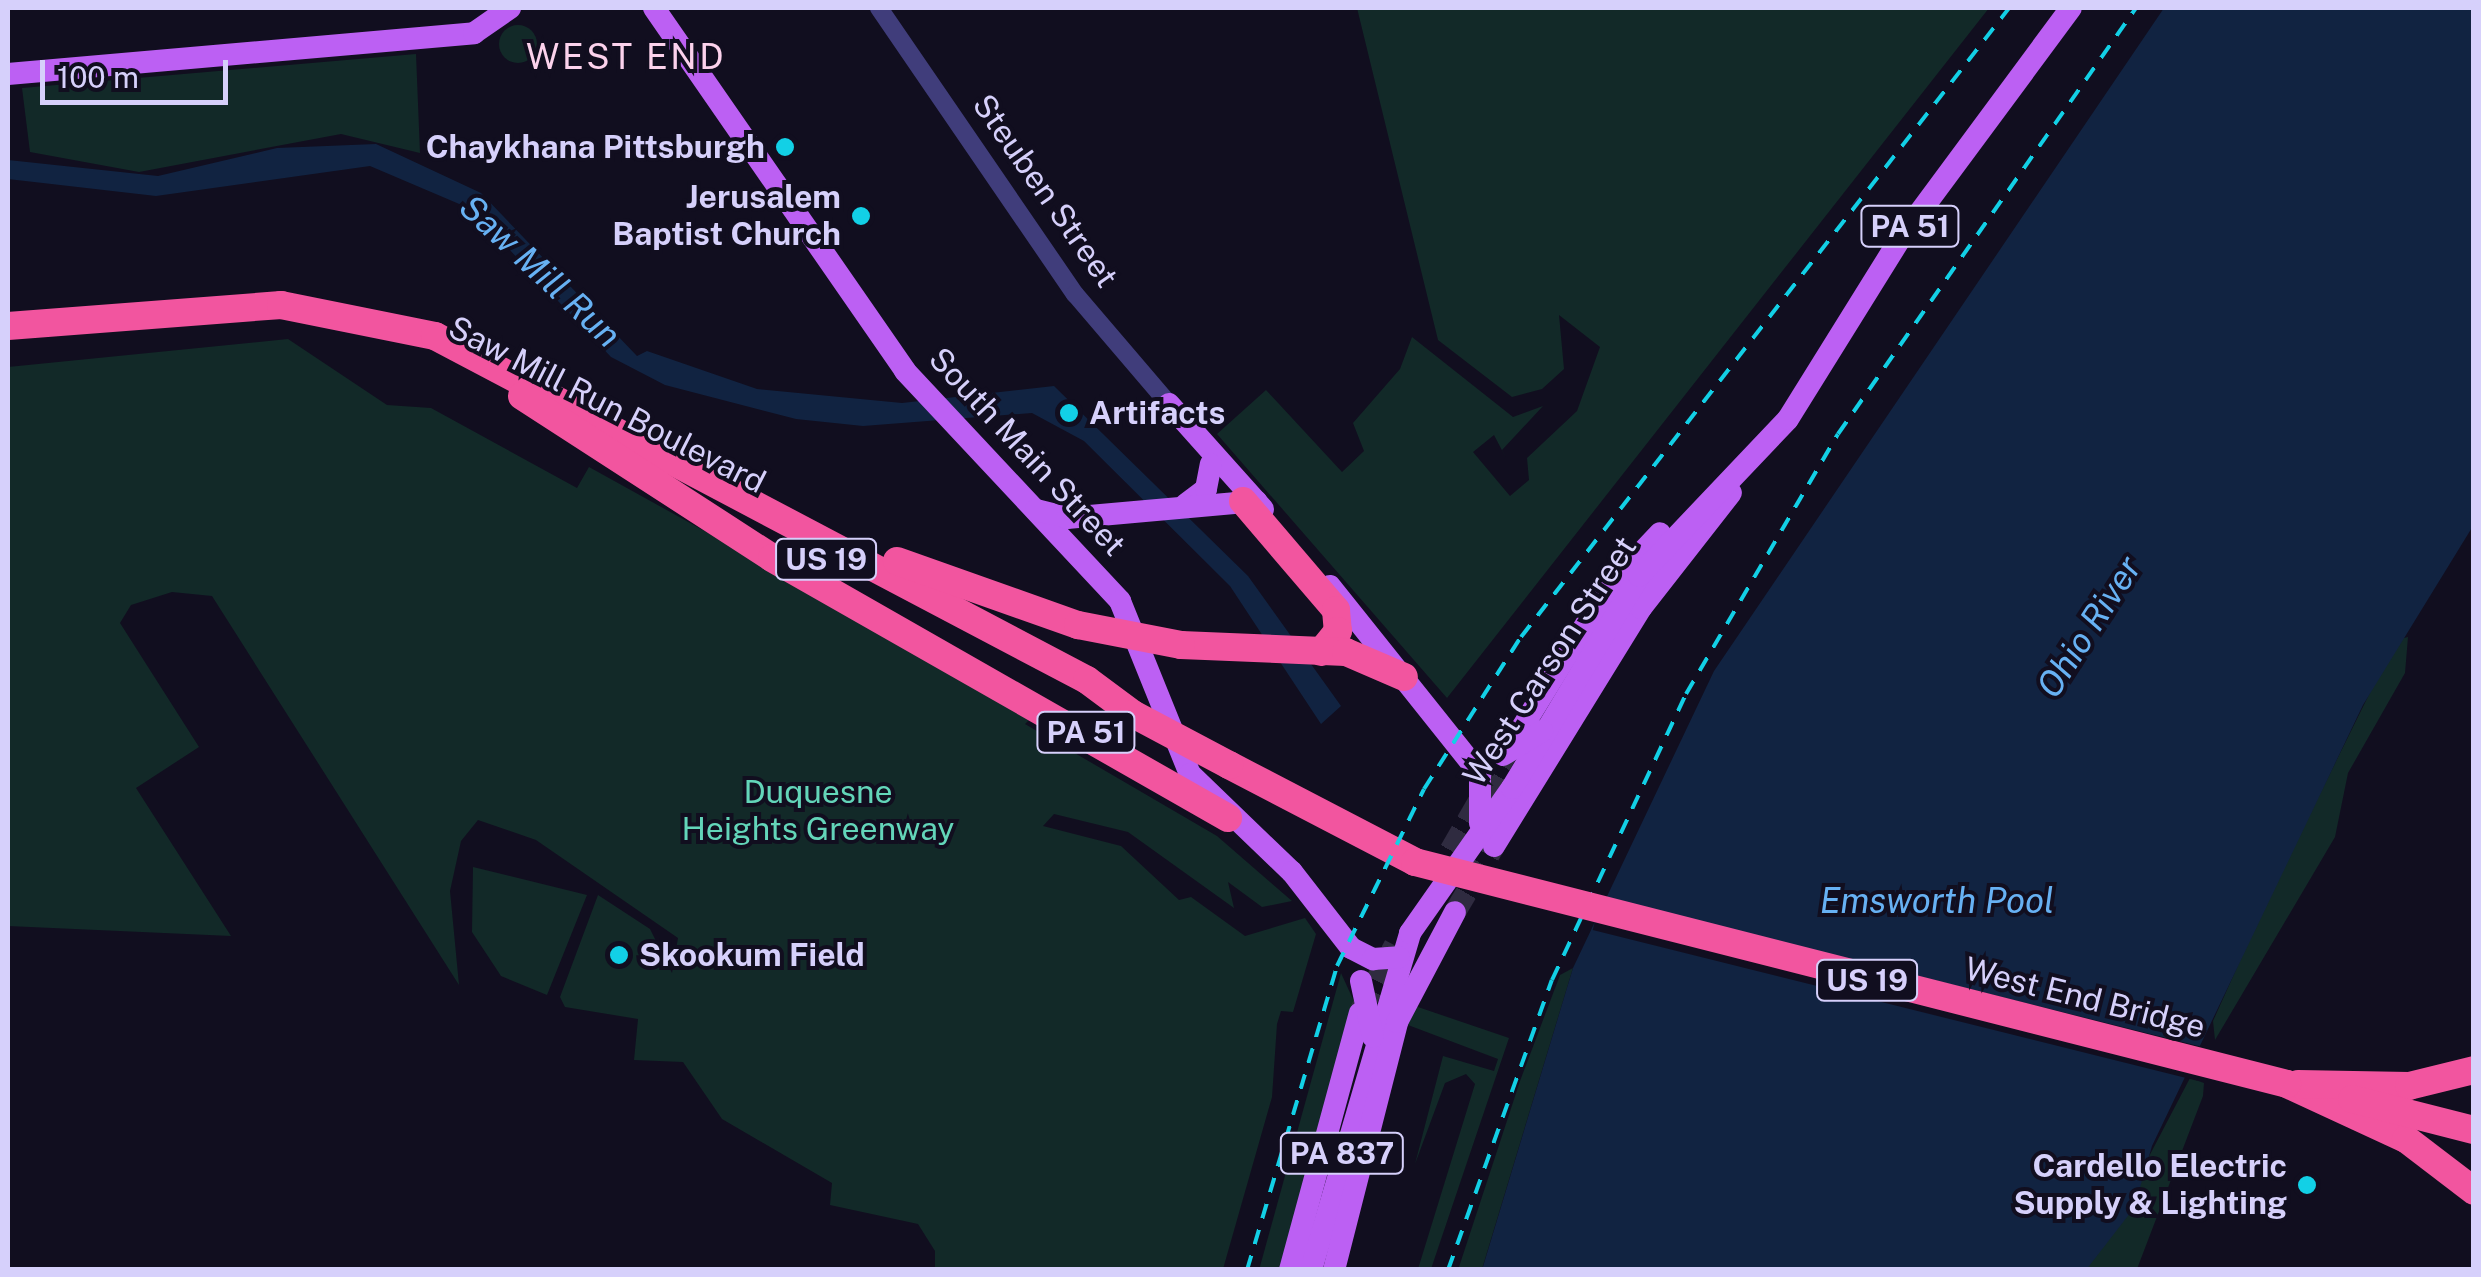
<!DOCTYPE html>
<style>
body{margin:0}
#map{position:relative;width:2481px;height:1277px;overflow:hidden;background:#110e1f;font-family:"Public Sans",sans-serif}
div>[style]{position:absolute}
.green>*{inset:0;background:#122928}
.round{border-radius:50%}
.water>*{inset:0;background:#112341}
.pier>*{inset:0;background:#110e1f;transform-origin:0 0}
.major-tunnel>*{height:22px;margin-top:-11px;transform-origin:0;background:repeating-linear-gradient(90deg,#2f2b40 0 22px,transparent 0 33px)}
.minor>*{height:18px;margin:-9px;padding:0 9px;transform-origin:9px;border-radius:9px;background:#403d7b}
.major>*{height:22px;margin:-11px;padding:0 11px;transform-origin:11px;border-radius:11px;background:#bc60f3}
.highway>*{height:28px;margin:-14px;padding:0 14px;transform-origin:14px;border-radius:14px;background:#f2559f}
.rail>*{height:4px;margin-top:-2px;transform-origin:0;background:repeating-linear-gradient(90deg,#12d0e6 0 15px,transparent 0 27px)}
.major-bridge>*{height:22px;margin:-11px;padding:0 11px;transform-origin:11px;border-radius:11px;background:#bc60f3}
.highway-bridge>*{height:28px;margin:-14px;padding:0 14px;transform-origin:14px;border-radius:14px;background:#f2559f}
.dots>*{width:28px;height:28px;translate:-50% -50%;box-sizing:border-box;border:5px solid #110e1f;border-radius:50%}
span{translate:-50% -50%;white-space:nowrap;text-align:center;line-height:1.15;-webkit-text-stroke:8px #110e1f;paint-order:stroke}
.shield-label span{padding:2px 8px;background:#110e1f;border:2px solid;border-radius:8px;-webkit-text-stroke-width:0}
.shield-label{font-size:30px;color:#d6d0fb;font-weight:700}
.poi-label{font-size:32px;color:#d6d0fb;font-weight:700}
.right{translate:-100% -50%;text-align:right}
.left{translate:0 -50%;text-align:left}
.street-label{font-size:32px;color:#d6d0fb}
.park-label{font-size:32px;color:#63d5b9}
.neighbourhood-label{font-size:35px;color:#fcd2ec;letter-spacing:2.5px}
.water-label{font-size:35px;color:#67b1f3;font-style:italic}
.frame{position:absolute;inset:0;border:10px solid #d6d0fb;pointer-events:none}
.scale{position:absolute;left:40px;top:60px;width:188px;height:45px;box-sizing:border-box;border:5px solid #d6d0fb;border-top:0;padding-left:12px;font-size:30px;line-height:35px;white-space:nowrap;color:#d6d0fb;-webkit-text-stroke:8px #110e1f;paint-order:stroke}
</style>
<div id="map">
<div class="green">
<i style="clip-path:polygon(1357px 8px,1989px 8px,1447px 698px,1217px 434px,1266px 390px,1342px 472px,1364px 451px,1353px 423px,1400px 369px,1412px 337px,1513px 417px,1543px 406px,1502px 450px,1506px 458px,1494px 435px,1473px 452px,1510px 496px,1529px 480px,1527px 458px,1577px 411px,1600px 347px,1559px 315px,1564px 369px,1542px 389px,1512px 397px,1438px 340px)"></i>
<i class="round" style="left:499px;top:25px;width:38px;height:38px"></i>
<i style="clip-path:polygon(416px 54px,420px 153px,341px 134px,139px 172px,30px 152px,22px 88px)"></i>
<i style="clip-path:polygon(288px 339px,387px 405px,431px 408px,577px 488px,589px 467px,1035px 714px,1025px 724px,1217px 836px,1292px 901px,1262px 907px,1228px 882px,1234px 908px,1128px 832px,1054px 814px,1043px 826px,1121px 846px,1179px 900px,1191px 897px,1245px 936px,1305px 918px,1316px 934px,1293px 1012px,1281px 1011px,1277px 1024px,1272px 1097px,1223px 1269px,935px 1269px,935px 1251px,918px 1224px,830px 1205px,832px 1183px,722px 1119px,683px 1062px,634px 1060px,638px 1019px,565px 1007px,560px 997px,598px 895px,650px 929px,672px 973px,678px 938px,536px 840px,478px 820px,461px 841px,450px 891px,459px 985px,212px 596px,172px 592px,131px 605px,120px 623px,199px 747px,136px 788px,231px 936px,8px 926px,8px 367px)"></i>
<i style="clip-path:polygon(2408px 637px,2405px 673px,2348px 773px,2335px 837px,2215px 1040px,2213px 1021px,2266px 903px,2396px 640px)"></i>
<i style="clip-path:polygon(473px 867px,587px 895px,547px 995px,501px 976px,472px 932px)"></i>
<i style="clip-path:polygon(1573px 968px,1482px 1269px,1458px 1270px,1520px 1081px,1560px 975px)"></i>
<i style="clip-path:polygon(1341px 973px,1357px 1008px,1288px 1269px,1259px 1270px)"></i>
<i style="clip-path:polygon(1415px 1006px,1509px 1038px,1431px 1269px,1418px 1269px,1475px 1084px,1466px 1074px,1445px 1083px,1415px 1164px,1443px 1056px,1494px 1071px,1498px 1059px,1408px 1025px)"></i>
<i style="clip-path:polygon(2190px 1078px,2204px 1083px,2203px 1096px,2137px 1269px,2085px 1269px,2133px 1208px,2133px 1187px)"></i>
</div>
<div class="water">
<i style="clip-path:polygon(2164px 8px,2473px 8px,2473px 526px,2363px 705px,2152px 1146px,2134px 1208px,2086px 1270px,1482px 1270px,1573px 968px,1714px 671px)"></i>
<i style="clip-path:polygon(376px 144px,481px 193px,637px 356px,647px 351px,757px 389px,902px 403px,1054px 386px,1248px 576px,1341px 706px,1321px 724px,1230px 586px,1084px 441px,1032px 413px,863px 426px,796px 419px,665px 385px,611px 357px,471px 209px,370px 166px,156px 196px,8px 179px,8px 160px,158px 176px,277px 148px)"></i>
</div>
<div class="pier">
<i style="left:1601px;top:897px;width:623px;height:34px;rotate:14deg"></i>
</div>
<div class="major-tunnel">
<i style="left:1434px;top:879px;width:158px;rotate:-60deg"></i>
<i style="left:1455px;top:912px;width:77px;rotate:-59.4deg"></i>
<i style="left:1361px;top:1010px;width:73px;rotate:-62.4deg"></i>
</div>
<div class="minor">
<i style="left:879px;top:8px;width:347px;rotate:55.6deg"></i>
<i style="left:1075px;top:294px;width:145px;rotate:49.5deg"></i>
</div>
<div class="major">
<i style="left:654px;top:8px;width:441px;rotate:55.3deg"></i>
<i style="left:905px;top:371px;width:315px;rotate:46.9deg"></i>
<i style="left:1120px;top:601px;width:187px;rotate:68deg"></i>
<i style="left:1190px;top:774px;width:141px;rotate:43.9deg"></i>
<i style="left:1292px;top:872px;width:96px;rotate:52.2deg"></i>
<i style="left:1351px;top:948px;width:25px;rotate:27deg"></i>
<i style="left:8px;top:74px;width:468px;rotate:-5deg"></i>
<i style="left:474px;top:33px;width:44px;rotate:-34.8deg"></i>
<i style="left:1169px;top:404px;width:141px;rotate:48.2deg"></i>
<i style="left:1186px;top:504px;width:25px;rotate:-37deg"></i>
<i style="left:1206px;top:489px;width:25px;rotate:-79deg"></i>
<i style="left:1036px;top:510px;width:32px;rotate:14deg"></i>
<i style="left:1067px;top:518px;width:190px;rotate:-5.1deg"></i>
<i style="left:1330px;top:586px;width:241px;rotate:51.4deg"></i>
<i style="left:1515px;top:739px;width:179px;rotate:-58.3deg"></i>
<i style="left:1609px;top:587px;width:74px;rotate:-46.6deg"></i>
<i style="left:1494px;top:846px;width:280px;rotate:-58.3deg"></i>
<i style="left:1641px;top:608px;width:146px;rotate:-52deg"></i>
<i style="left:1290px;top:1270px;width:266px;rotate:-74.8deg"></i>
<i style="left:1311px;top:1270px;width:351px;rotate:-73.6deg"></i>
<i style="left:1410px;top:933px;width:177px;rotate:-54.9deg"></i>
<i style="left:1512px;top:788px;width:247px;rotate:-59.1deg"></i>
<i style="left:1639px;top:576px;width:216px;rotate:-46.5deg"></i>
<i style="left:1788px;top:419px;width:212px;rotate:-58.1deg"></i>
<i style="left:1900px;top:239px;width:287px;rotate:-53.5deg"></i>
<i style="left:1334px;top:1270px;width:256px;rotate:-75.7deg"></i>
<i style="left:1397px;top:1022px;width:124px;rotate:-62.2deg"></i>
</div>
<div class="highway">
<i style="left:8px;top:326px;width:274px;rotate:-4.4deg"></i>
<i style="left:281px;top:305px;width:157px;rotate:11.4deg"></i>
<i style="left:435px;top:336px;width:737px;rotate:27.82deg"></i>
<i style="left:1087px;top:680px;width:57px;rotate:36.5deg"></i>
<i style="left:522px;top:396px;width:298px;rotate:32.9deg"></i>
<i style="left:772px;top:558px;width:525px;rotate:29.69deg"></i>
<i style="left:1243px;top:501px;width:143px;rotate:49.5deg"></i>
<i style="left:1336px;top:610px;width:21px;rotate:85deg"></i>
<i style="left:1338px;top:631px;width:27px;rotate:129deg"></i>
<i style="left:897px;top:561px;width:192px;rotate:19.5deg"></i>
<i style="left:1181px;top:645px;width:165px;rotate:2.4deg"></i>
<i style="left:1346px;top:652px;width:63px;rotate:23.3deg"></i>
<i style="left:1229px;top:765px;width:210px;rotate:27.5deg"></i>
<i style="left:2287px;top:1084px;width:131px;rotate:24.8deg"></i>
<i style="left:2406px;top:1139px;width:86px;rotate:37.4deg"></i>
<i style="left:2298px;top:1084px;width:111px;rotate:1deg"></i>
<i style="left:2409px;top:1086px;width:67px;rotate:-13.8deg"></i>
<i style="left:2352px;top:1099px;width:126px;rotate:14.3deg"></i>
</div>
<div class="rail">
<i style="left:1247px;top:1270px;width:317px;rotate:-73.5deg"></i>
<i style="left:1337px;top:966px;width:197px;rotate:-63.8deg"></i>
<i style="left:1424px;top:789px;width:180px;rotate:-57.5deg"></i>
<i style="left:1521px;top:637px;width:796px;rotate:-52.19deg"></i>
<i style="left:1448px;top:1270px;width:308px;rotate:-70.3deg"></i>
<i style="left:1552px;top:980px;width:316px;rotate:-64.9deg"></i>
<i style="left:1686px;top:694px;width:301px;rotate:-59.7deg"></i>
<i style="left:1838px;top:434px;width:520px;rotate:-55.03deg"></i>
</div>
<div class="major-bridge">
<i style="left:1503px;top:755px;width:46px;rotate:-31.6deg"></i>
<i style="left:1480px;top:823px;width:49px;rotate:-90deg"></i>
<i style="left:1373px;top:959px;width:26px;rotate:-4deg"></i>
<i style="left:1361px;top:981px;width:57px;rotate:77.9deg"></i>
</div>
<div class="highway-bridge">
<i style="left:1078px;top:625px;width:105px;rotate:11deg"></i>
<i style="left:1133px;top:714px;width:109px;rotate:28deg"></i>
<i style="left:1415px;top:862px;width:900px;rotate:14.28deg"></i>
</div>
<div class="dots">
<i style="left:785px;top:147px;background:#12d0e6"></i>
<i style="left:861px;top:216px;background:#12d0e6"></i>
<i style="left:1069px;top:413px;background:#12d0e6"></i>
<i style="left:619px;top:955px;background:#12d0e6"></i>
<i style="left:2307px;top:1185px;background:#12d0e6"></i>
</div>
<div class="shield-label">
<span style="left:1910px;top:226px">PA 51</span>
<span style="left:826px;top:559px">US 19</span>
<span style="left:1086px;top:732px">PA 51</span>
<span style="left:1867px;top:980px">US 19</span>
<span style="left:1342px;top:1153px">PA 837</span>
</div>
<div class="poi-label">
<span class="right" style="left:765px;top:147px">Chaykhana Pittsburgh</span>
<span class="right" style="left:841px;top:216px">Jerusalem<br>Baptist Church</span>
<span class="left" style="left:1089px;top:413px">Artifacts</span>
<span class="left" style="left:639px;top:955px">Skookum Field</span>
<span class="right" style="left:2287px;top:1185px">Cardello Electric<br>Supply &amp; Lighting</span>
</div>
<div class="street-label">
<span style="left:1045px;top:191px;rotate:55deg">Steuben Street</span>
<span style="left:607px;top:405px;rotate:27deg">Saw Mill Run Boulevard</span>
<span style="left:1027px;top:452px;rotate:47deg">South Main Street</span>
<span style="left:1550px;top:661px;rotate:-57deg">West Carson Street</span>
<span style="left:2085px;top:998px;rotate:14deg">West End Bridge</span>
</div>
<div class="park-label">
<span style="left:818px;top:811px">Duquesne<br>Heights Greenway</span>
</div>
<div class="neighbourhood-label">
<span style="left:626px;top:57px">WEST END</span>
</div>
<div class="water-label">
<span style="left:540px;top:271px;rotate:43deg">Saw Mill Run</span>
<span style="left:2089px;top:627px;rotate:-57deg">Ohio River</span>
<span style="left:1937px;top:901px">Emsworth Pool</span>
</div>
<div class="frame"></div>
<div class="scale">100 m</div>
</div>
